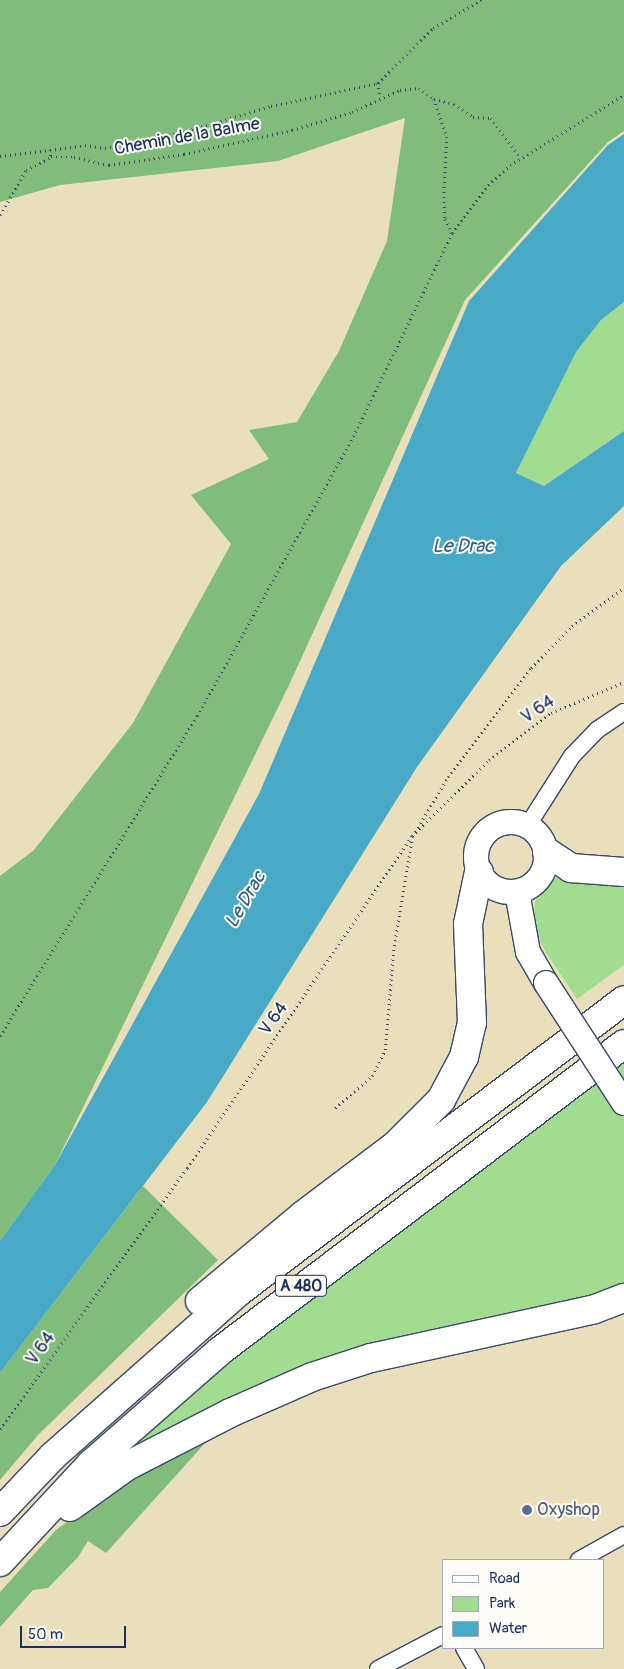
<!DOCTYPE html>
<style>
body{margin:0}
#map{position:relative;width:624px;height:1669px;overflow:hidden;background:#e9dfbb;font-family:Pangolin,sans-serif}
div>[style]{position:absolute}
.green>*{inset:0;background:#a1dc90}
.forest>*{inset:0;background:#80bc7a}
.water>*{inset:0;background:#48aac7}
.path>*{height:2.5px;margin-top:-1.25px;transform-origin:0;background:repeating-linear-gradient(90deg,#3a496c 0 1px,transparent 0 5px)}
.roads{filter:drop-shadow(1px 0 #3a496c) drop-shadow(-1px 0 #3a496c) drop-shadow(0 1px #3a496c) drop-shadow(0 -1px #3a496c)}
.minor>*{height:16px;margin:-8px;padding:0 8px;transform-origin:8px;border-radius:8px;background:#fff}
.secondary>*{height:24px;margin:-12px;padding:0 12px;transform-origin:12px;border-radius:12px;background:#fff}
.secondary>.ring{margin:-12px;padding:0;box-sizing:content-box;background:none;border:24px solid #fff;border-radius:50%}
.motorway>*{height:28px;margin:-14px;padding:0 14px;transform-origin:14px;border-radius:14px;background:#fff}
.bridges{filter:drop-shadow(1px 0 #3a496c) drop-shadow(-1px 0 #3a496c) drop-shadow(0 1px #3a496c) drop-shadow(0 -1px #3a496c)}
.secondary-bridge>*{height:24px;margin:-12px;padding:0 12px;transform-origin:12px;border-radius:12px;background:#fff}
.dots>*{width:14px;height:14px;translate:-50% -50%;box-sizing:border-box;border:2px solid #fdfcf7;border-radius:50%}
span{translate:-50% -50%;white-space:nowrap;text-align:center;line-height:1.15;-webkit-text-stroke:4px #fdfcf7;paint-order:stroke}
.shield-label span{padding:1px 4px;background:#fdfcf7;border:1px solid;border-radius:4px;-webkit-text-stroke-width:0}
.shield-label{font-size:16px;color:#1b2f5e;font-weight:700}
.street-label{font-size:18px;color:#1b2f5e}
.service-label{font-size:18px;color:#4e5e75}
.left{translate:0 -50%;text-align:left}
.water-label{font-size:19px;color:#2d6088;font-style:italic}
.legend{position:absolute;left:442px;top:1559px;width:162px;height:90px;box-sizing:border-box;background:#fdfcf7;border:1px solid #a3aaba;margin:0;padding:6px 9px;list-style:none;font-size:15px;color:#1b2f5e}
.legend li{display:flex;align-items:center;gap:10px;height:25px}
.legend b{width:25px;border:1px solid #a3aaba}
.scale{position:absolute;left:20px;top:1626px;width:106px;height:22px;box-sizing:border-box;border:2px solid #1b2f5e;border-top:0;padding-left:6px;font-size:15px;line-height:18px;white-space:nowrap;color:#1b2f5e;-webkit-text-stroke:4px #fdfcf7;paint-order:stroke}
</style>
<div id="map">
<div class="green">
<i style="clip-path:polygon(624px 302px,624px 431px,544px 486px,516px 473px,576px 352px,601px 320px)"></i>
<i style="clip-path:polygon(624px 877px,624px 965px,577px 999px,545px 951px,534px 927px,535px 901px,555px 878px)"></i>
<i style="clip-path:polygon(624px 1061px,624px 1287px,595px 1299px,407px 1340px,111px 1468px,200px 1387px,323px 1289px)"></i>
</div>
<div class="forest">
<i style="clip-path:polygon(0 0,624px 0,624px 131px,608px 142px,465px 300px,289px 685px,55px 1165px,0 1241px,0 876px,34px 850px,133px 723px,231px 544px,191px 495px,269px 459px,249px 430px,297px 422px,339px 351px,387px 241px,405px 118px,278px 161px,60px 185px,0 202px)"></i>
<i style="clip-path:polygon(143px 1186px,218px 1260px,38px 1435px,0 1480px,0 1373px)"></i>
<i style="clip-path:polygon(207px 1441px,106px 1553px,88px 1541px,78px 1557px,48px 1588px,33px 1590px,0 1627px,0 1592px,56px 1530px,149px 1463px)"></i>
</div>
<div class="water">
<i style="clip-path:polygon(624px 134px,624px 302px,601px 320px,576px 352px,516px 473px,544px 486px,624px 431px,624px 506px,561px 566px,417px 767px,207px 1102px,0 1373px,0 1241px,55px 1165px,259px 794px,469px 301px,608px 145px)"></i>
</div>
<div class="path">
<i style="left:378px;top:83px;width:78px;rotate:-45deg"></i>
<i style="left:433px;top:28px;width:56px;rotate:-30.3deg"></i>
<i style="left:434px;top:99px;width:21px;rotate:14deg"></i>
<i style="left:454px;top:104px;width:23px;rotate:34deg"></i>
<i style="left:473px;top:117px;width:18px;rotate:3deg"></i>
<i style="left:491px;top:118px;width:50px;rotate:53.1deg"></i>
<i style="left:50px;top:150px;width:35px;rotate:-8deg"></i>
<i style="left:85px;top:145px;width:20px;rotate:9deg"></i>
<i style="left:105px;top:148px;width:84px;rotate:-11.7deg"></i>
<i style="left:187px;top:131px;width:88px;rotate:-16.6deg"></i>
<i style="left:271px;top:106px;width:109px;rotate:-12.1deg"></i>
<i style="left:378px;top:83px;width:13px;rotate:81deg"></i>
<i style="left:0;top:156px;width:50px;rotate:-6.8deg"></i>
<i style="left:50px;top:150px;width:7px;rotate:82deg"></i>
<i style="left:0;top:215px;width:52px;rotate:-60deg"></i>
<i style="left:26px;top:170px;width:28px;rotate:-27deg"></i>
<i style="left:51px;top:157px;width:23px"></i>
<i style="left:74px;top:157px;width:36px;rotate:13deg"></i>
<i style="left:109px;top:165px;width:76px;rotate:-8.3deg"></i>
<i style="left:184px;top:154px;width:111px;rotate:-12.5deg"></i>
<i style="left:292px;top:130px;width:63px;rotate:-16.7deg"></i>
<i style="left:352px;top:112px;width:53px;rotate:-24.6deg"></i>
<i style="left:400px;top:90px;width:19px;rotate:-6deg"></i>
<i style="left:419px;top:88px;width:19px;rotate:36deg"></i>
<i style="left:434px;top:99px;width:40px;rotate:71.1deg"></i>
<i style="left:447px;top:137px;width:60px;rotate:92.9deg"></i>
<i style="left:444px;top:197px;width:22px;rotate:87deg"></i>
<i style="left:445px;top:219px;width:16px;rotate:63deg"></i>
<i style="left:415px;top:832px;width:64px;rotate:-59deg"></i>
<i style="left:448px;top:777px;width:137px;rotate:-52.7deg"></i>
<i style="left:531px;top:668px;width:59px;rotate:-45.7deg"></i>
<i style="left:572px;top:626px;width:64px;rotate:-36.2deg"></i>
<i style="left:0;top:1036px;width:376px;rotate:-58.4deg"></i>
<i style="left:197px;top:716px;width:315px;rotate:-60.8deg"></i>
<i style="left:351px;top:441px;width:231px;rotate:-64.1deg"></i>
<i style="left:452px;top:233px;width:60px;rotate:-53.1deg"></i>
<i style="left:488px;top:185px;width:30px;rotate:-42deg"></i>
<i style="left:510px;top:165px;width:134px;rotate:-31.6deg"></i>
<i style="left:335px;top:1108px;width:49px;rotate:-40.9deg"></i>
<i style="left:372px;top:1076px;width:29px;rotate:-63deg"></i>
<i style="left:385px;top:1050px;width:104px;rotate:-85.1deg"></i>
<i style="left:394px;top:946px;width:109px;rotate:-80.5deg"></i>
<i style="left:0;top:1429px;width:321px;rotate:-54.4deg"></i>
<i style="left:187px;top:1168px;width:401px;rotate:-55.9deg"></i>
<i style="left:412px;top:836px;width:108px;rotate:-44.6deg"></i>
<i style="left:489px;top:760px;width:78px;rotate:-37.2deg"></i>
<i style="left:551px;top:713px;width:79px;rotate:-23deg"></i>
</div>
<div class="roads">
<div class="minor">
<i style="left:528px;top:825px;width:82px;rotate:-57.5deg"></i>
<i style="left:572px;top:756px;width:36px;rotate:-46deg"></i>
<i style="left:597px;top:730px;width:32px;rotate:-34deg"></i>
<i style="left:579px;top:1560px;width:51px;rotate:-29.1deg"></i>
<i style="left:464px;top:1648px;width:24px;rotate:60deg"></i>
<i style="left:378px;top:1669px;width:73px;rotate:-27.6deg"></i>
</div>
<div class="secondary">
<i class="ring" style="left:476px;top:822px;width:46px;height:46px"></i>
<i style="left:517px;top:892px;width:61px;rotate:79.6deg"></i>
<i style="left:528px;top:952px;width:36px;rotate:60deg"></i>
</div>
<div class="motorway">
<i style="left:547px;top:852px;width:29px;rotate:34deg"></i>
<i style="left:571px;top:868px;width:53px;rotate:4.3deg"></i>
<i style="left:200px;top:1301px;width:133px;rotate:-39.8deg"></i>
<i style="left:302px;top:1216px;width:118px;rotate:-37.1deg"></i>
<i style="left:396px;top:1145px;width:64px;rotate:-45deg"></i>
<i style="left:441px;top:1100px;width:49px;rotate:-61.9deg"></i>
<i style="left:464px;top:1057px;width:35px;rotate:-77deg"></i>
<i style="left:472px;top:1023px;width:99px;rotate:-92.3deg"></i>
<i style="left:468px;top:924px;width:53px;rotate:-78.1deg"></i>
<i style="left:70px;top:1507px;width:70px;rotate:-35.7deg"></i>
<i style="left:127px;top:1466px;width:116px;rotate:-27.2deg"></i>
<i style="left:230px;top:1413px;width:90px;rotate:-23.7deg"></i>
<i style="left:312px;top:1377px;width:62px;rotate:-17.9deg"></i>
<i style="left:371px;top:1358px;width:229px;rotate:-12.3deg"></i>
<i style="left:595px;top:1309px;width:31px;rotate:-21deg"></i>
<i style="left:0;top:1512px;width:77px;rotate:-46.6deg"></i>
<i style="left:53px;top:1456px;width:246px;rotate:-41.5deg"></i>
<i style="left:237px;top:1293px;width:485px;rotate:-37.1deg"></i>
<i style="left:0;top:1562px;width:134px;rotate:-47.1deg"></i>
<i style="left:91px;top:1464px;width:171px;rotate:-41.2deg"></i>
<i style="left:220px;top:1351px;width:507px;rotate:-37.23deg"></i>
</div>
</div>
<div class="bridges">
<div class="secondary-bridge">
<i style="left:546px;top:983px;width:143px;rotate:57deg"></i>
</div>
</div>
<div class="dots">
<i style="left:527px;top:1510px;background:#5c6f8a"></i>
</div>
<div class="shield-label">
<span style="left:301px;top:1286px">A 480</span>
</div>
<div class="street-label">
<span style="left:187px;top:137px;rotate:-10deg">Chemin de la Balme</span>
<span style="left:538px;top:710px;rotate:-33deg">V 64</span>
<span style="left:274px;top:1019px;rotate:-55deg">V 64</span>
<span style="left:41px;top:1349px;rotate:-54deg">V 64</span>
</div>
<div class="service-label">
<span class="left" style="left:537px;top:1510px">Oxyshop</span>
</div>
<div class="water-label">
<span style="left:463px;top:547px">Le Drac</span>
<span style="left:246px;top:900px;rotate:-60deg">Le Drac</span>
</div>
<ul class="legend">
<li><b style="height:6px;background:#fff"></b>Road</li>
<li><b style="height:14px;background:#a1dc90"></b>Park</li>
<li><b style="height:14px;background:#48aac7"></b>Water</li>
</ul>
<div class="scale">50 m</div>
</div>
